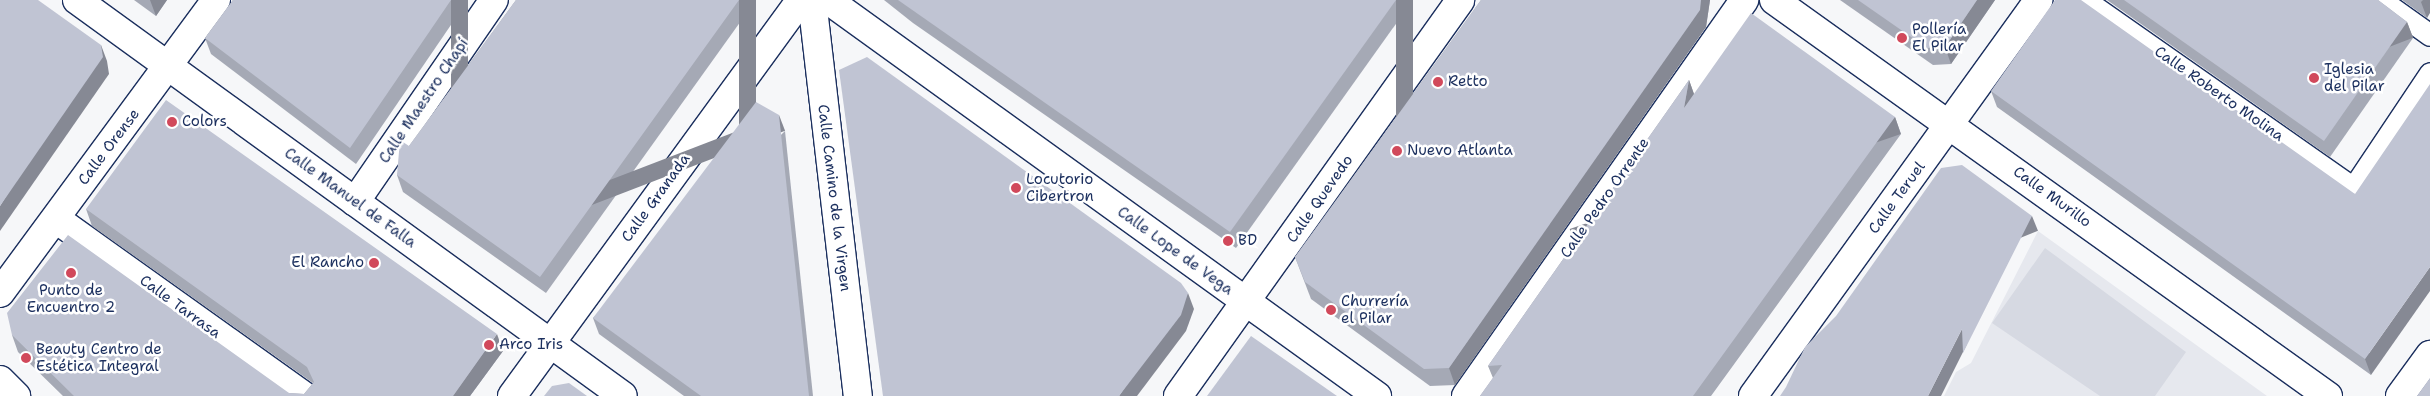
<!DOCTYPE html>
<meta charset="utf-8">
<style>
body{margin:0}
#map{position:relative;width:2430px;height:396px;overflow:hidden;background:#f6f7f9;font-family:"Shantell Sans",sans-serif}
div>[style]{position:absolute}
.built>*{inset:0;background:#e6e8ee}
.green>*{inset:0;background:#d6d9e2}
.roads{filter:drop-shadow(1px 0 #1b2f5e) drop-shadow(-1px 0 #1b2f5e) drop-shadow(0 1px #1b2f5e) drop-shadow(0 -1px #1b2f5e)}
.pedestrian>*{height:21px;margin:-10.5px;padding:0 10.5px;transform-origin:10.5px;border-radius:10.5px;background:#fff}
.minor>*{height:28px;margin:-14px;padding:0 14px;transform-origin:14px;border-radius:14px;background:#fff}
.wall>*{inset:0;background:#a5a9b5}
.shaded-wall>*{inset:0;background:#868994;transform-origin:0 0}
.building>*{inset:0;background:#c0c4d3}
.dots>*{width:14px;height:14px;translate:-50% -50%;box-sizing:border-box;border:2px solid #fff;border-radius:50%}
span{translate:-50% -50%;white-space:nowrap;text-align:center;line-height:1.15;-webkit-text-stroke:5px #fff;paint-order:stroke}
.poi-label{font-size:15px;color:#1b2f5e}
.left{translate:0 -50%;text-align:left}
.right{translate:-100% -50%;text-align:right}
.street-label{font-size:15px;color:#1b2f5e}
</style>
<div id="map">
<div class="built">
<i style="clip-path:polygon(2038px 231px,2267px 396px,1944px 396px,1956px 372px,1971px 363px)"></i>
</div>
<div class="green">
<i style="clip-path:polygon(2045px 248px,2186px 352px,2155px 396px,2100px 396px,1992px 323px)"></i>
</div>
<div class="roads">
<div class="pedestrian">
<i style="left:2085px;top:0;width:327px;rotate:35deg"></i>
<i style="left:2353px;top:188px;width:138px;rotate:-56.2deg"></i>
<i style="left:2381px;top:0;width:60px;rotate:35.5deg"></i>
</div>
<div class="minor">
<i style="left:77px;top:0;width:674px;rotate:35.95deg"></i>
<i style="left:812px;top:0;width:399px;rotate:83.4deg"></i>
<i style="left:828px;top:0;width:677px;rotate:35.8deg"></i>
<i style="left:1774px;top:0;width:681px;rotate:35.56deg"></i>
<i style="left:355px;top:202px;width:245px;rotate:-55.5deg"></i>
<i style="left:56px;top:219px;width:305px;rotate:35.5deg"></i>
<i style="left:0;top:293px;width:364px;rotate:-53.6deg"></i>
<i style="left:0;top:380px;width:23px;rotate:45deg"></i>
<i style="left:512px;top:396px;width:490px;rotate:-53.9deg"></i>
<i style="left:1178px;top:396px;width:486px;rotate:-54.5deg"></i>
<i style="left:1466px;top:396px;width:484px;rotate:-54.9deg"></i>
<i style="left:1753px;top:396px;width:488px;rotate:-54.2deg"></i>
<i style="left:2400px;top:396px;width:51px;rotate:-53.8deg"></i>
</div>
</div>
<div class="wall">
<i style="clip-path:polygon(134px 0,167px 0,156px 16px)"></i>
<i style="clip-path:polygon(233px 0,468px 0,356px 164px,211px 54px,205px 38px)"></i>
<i style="clip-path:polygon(516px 0,756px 0,546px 293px,403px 192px,397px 175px,409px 146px)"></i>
<i style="clip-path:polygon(884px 0,1413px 0,1236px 248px,913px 23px)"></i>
<i style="clip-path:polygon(1481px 0,1710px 0,1706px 27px,1455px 385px,1430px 386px,1311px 299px,1295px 257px)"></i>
<i style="clip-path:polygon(1840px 0,1995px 0,1951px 64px,1933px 65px)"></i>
<i style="clip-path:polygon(2107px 0,2378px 0,2407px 22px,2413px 38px,2330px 157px)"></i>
<i style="clip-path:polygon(2402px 0,2430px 0,2427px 18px)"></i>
<i style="clip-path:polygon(1689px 80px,1694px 94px,1895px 117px,1901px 134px,1711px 396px,1480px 396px,1493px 378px,1488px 366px)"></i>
<i style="clip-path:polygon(1991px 91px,2355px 194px,2371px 375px,1997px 107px)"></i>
<i style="clip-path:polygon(785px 131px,813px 396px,684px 396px,599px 334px,593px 318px)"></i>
<i style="clip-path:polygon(86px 209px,503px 351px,470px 396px,63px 396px,18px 352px,12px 335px,289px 393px,304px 394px,313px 383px,92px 226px)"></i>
</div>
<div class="shaded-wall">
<i style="clip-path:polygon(150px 0,167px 0,156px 16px)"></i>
<i style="left:451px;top:0;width:17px;height:179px"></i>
<i style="left:739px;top:0;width:17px;height:341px"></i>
<i style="left:1396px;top:0;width:17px;height:285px"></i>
<i style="clip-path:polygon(1701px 0,1710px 0,1706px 27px,1455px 385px,1449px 368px)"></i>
<i style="clip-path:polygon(1977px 0,1995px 0,1951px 64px,1945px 47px)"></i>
<i style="clip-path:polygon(2423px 0,2430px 0,2430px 13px,2427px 18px,2421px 2px)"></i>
<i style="left:2407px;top:22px;width:17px;height:145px;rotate:69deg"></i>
<i style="clip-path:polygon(101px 45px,107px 61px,109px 74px,0 231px,0 206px)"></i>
<i style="clip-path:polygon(1689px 80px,1695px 97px,1684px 108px)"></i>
<i style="left:779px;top:115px;width:17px;height:283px;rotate:69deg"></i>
<i style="left:1895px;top:117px;width:18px;height:344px;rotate:71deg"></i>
<i style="left:2032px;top:216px;width:16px;height:153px;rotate:68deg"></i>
<i style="clip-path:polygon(2430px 267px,2430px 291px,2371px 375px,2365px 359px)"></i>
<i style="clip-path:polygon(1188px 293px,1194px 309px,1186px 331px,1137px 396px,1119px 396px)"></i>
<i style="clip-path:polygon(1962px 329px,1967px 344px,1941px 396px,1928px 396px)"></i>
<i style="clip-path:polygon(497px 334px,503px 351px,470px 396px,453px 396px)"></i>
</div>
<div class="building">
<i style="clip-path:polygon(0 0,38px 0,101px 45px,103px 57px,0 206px)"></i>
<i style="clip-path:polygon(233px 0,451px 0,350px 148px,205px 38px)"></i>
<i style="clip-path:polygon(516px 0,739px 0,540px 277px,397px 175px,400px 140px,409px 146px)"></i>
<i style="clip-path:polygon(898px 0,1396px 0,1230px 232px)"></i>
<i style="clip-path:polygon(1481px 0,1701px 0,1700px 10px,1449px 368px,1424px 369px,1305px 282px,1295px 257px)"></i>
<i style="clip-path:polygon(1858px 0,1977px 0,1945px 47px,1927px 48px)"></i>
<i style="clip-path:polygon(2055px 0,2081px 0,2355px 194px,2430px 84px,2430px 267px,2365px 359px,1991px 91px)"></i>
<i style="clip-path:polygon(2124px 0,2378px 0,2407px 22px,2324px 141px)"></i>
<i style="clip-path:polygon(1751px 13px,1895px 117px,1693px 396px,1480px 396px,1502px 365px,1488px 366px,1689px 80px,1684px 108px)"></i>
<i style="clip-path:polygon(867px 57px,1181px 283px,1188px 293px,1181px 315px,1119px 396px,883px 396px,839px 70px)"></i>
<i style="clip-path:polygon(166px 100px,497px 334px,453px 396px,74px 396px,12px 335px,7px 313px,68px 235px,289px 393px,304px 394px,314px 382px,307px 367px,86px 209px)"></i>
<i style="clip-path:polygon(756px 102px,779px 115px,809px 396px,701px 396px,593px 318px)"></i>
<i style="clip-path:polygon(1962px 165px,2032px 216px,1963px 353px,1962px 329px,1928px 396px,1780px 396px,1786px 387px,1805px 347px,1836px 316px,1941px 168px)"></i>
<i style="clip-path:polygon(1251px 336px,1337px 396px,1207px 396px)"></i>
<i style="clip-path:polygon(2430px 378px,2430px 396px,2417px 396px)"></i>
<i style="clip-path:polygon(569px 383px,587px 396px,544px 396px,552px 386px)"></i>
</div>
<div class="dots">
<i style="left:1902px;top:38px;background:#d1495b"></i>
<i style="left:2314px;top:78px;background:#d1495b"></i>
<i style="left:1438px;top:82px;background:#d1495b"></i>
<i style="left:172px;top:122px;background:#d1495b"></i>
<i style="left:1397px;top:151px;background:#d1495b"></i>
<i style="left:1016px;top:188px;background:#d1495b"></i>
<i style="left:1228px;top:241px;background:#d1495b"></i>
<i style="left:374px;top:263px;background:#d1495b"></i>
<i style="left:71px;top:273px;background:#d1495b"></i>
<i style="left:1331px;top:310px;background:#d1495b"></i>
<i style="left:489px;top:345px;background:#d1495b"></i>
<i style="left:26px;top:358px;background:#d1495b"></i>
</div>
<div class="poi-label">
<span class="left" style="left:1912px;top:38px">Pollería<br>El Pilar</span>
<span class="left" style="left:2324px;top:78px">Iglesia<br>del Pilar</span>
<span class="left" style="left:1448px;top:82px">Retto</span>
<span class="left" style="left:182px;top:122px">Colors</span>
<span class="left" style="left:1407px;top:151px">Nuevo Atlanta</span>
<span class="left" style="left:1026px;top:188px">Locutorio<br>Cibertron</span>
<span class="left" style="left:1238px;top:241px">BD</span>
<span class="right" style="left:364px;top:263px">El Rancho</span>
<span style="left:71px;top:299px">Punto de<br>Encuentro 2</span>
<span class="left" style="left:1341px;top:310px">Churrería<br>el Pilar</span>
<span class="left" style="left:499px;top:345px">Arco Iris</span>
<span class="left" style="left:36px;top:358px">Beauty Centro de<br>Estética Integral</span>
</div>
<div class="street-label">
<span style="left:2219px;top:94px;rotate:35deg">Calle Roberto Molina</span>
<span style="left:424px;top:101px;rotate:-56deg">Calle Maestro Chapí</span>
<span style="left:109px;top:147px;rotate:-53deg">Calle Orense</span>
<span style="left:2052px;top:197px;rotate:36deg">Calle Murillo</span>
<span style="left:350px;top:198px;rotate:36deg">Calle Manuel de Falla</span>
<span style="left:656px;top:198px;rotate:-54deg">Calle Granada</span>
<span style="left:834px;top:198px;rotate:83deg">Calle Camino de la Virgen</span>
<span style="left:1605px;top:198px;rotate:-55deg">Calle Pedro Orrente</span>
<span style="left:1897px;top:198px;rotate:-54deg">Calle Teruel</span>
<span style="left:1320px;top:199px;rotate:-55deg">Calle Quevedo</span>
<span style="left:1175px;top:251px;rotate:36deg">Calle Lope de Vega</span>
<span style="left:180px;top:307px;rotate:36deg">Calle Tarrasa</span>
</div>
</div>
